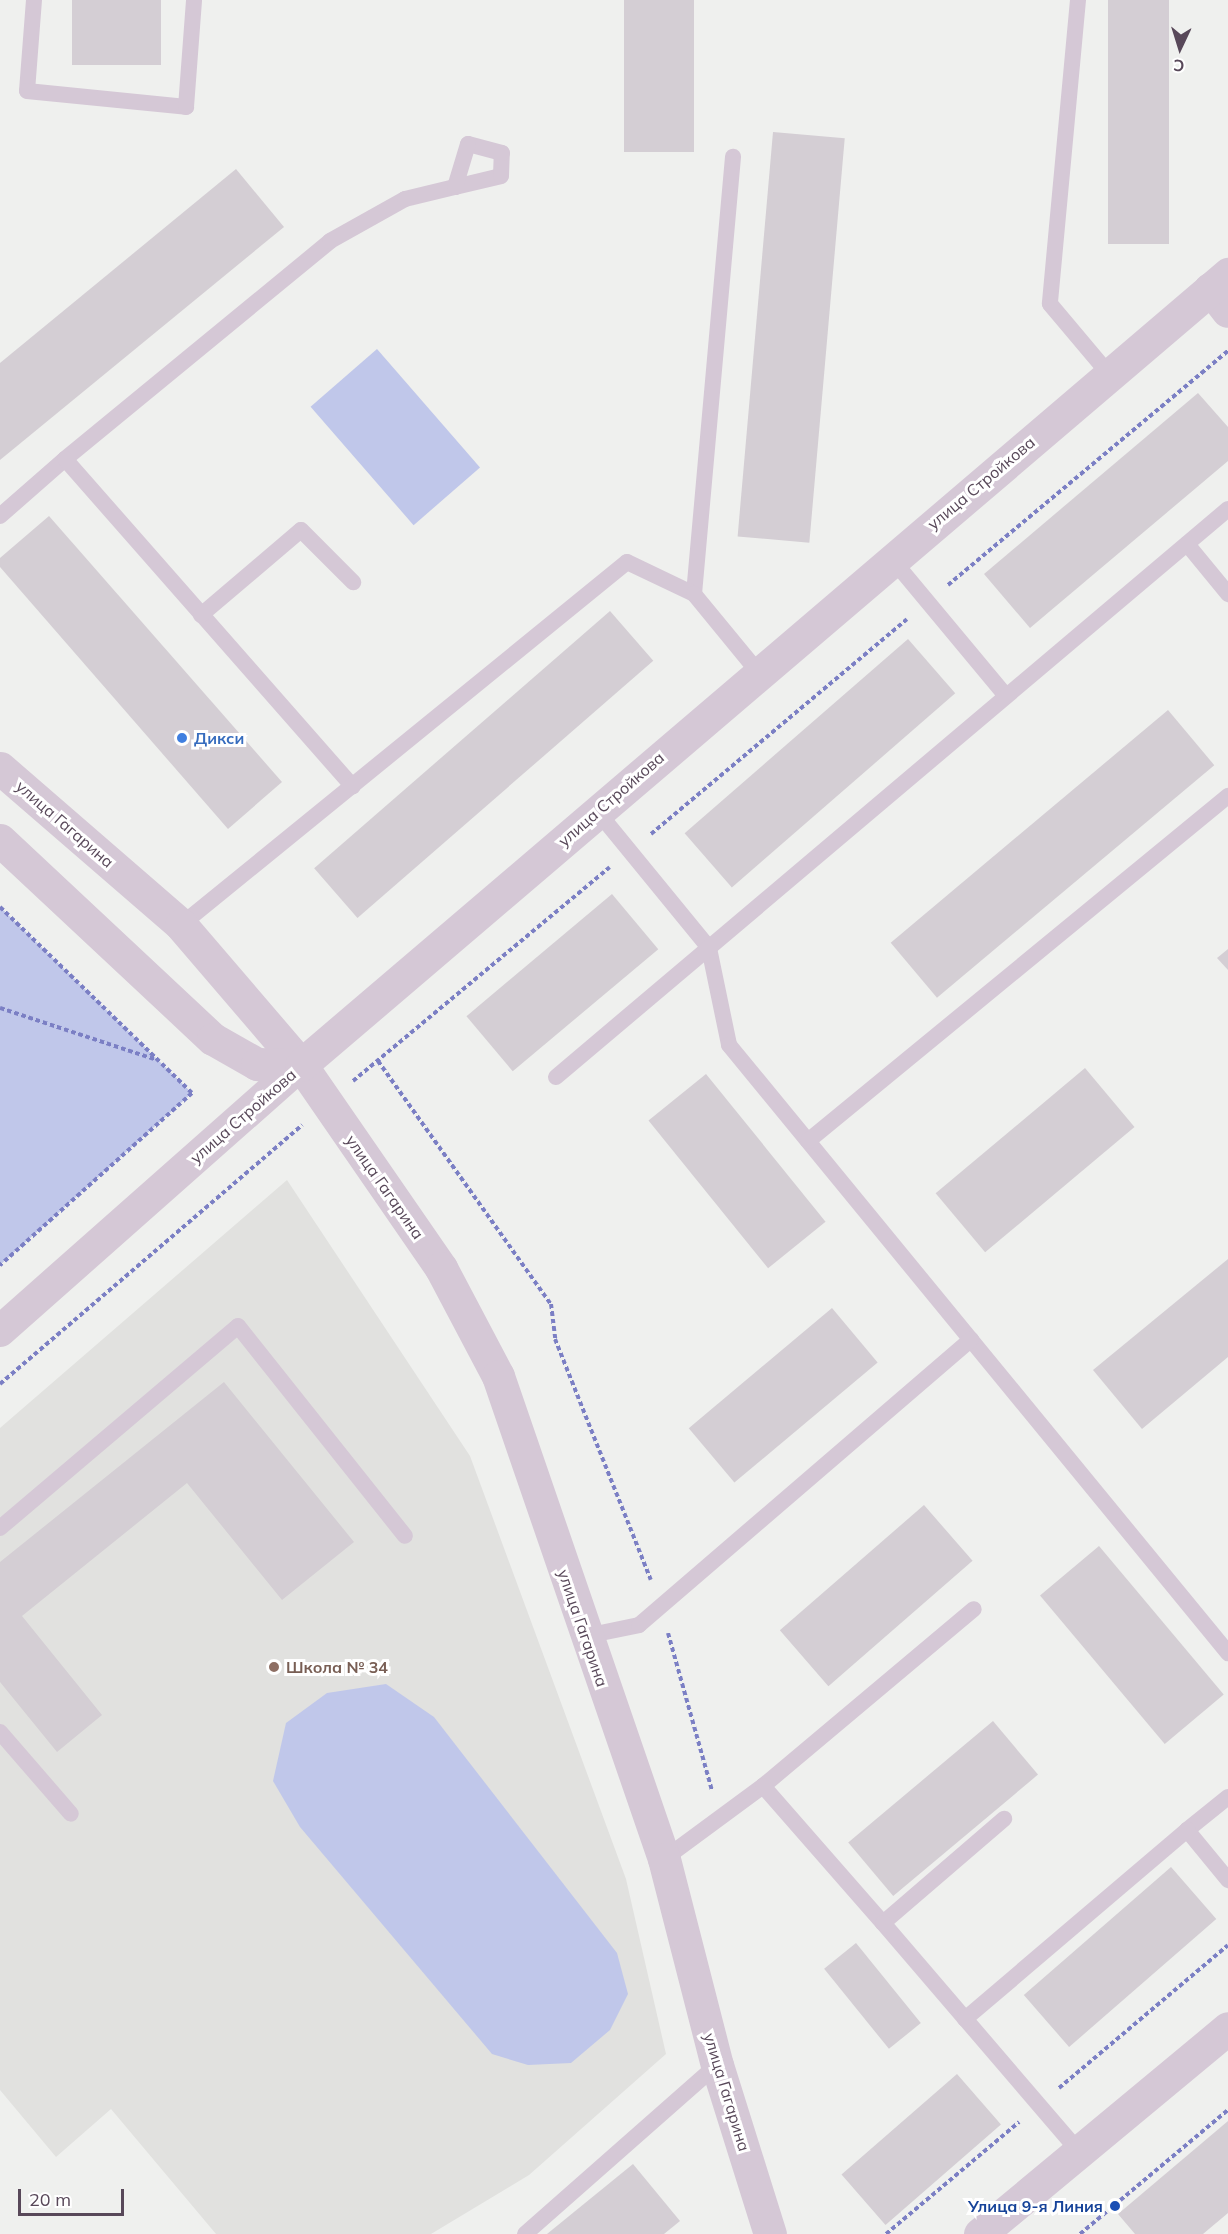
<!DOCTYPE html>
<meta charset="utf-8">
<style>
body{margin:0}
#map{position:relative;width:1228px;height:2234px;overflow:hidden;background:#eff0ee;font-family:Mulish,sans-serif}
div>[style]{position:absolute}
.education>*{inset:0;background:#e1e1df}
.green>*{inset:0;background:#c0c7ea;transform-origin:0 0}
.building>*{inset:0;background:#d4ced4;transform-origin:0 0}
.path>*{height:4px;margin-top:-2px;transform-origin:0;background:repeating-linear-gradient(90deg,#7b7fc4 0 4.5px,transparent 0 7.5px)}
.service>*{height:16px;margin:-8px;padding:0 8px;transform-origin:8px;border-radius:8px;background:#d5c8d6}
.minor>*{height:32px;margin:-16px;padding:0 16px;transform-origin:16px;border-radius:16px;background:#d5c8d6}
.tertiary>*{height:33px;margin:-16.5px;padding:0 16.5px;transform-origin:16.5px;border-radius:16.5px;background:#d5c8d6}
.dots>*{width:16px;height:16px;translate:-50% -50%;box-sizing:border-box;border:3px solid #fff;border-radius:50%}
span{translate:-50% -50%;white-space:nowrap;text-align:center;line-height:1.15;-webkit-text-stroke:6px #fff;paint-order:stroke}
.street-label{font-size:16px;color:#584859}
.shop-label{font-size:16px;color:#366cbe;font-weight:700}
.left{translate:0 -50%;text-align:left}
.education-label{font-size:16px;color:#785e54;font-weight:700}
.transit-label{font-size:16px;color:#164399;font-weight:700}
.right{translate:-100% -50%;text-align:right}
.north{position:absolute;left:1150px;top:18px;width:60px;height:60px;-webkit-text-stroke:4px #fff;paint-order:stroke;rotate:184deg;font-size:16px;font-weight:700;line-height:24px;text-align:center;color:#584859}
.north::after{content:'';display:block;margin:auto;width:21px;height:27px;background:#584859;clip-path:polygon(50% 0,100% 100%,50% 72%,0 100%)}
.scale{position:absolute;left:18px;top:2189px;width:106px;height:27px;box-sizing:border-box;border:3px solid #584859;border-top:0;padding-left:8px;font-size:18px;line-height:21px;white-space:nowrap;color:#584859;-webkit-text-stroke:4px #fff;paint-order:stroke}
</style>
<div id="map">
<div class="education">
<i style="clip-path:polygon(287px 1180px,470px 1456px,626px 1879px,666px 2054px,529px 2175px,431px 2234px,216px 2234px,111px 2109px,56px 2157px,0 2090px,0 1428px)"></i>
</div>
<div class="green">
<i style="left:377px;top:349px;width:157px;height:88px;rotate:49deg"></i>
<i style="clip-path:polygon(0 907px,192px 1093px,0 1265px)"></i>
<i style="clip-path:polygon(386px 1684px,434px 1717px,617px 1953px,628px 1994px,610px 2030px,571px 2063px,528px 2065px,492px 2054px,300px 1827px,273px 1781px,286px 1723px,327px 1693px)"></i>
</div>
<div class="building">
<i style="left:72px;top:0;width:89px;height:65px"></i>
<i style="left:624px;top:0;width:70px;height:152px"></i>
<i style="left:1108px;top:0;width:61px;height:244px"></i>
<i style="left:773px;top:132px;width:72px;height:406px;rotate:5deg"></i>
<i style="clip-path:polygon(236px 169px,284px 227px,0 460px,0 363px)"></i>
<i style="clip-path:polygon(1198px 393px,1228px 427px,1228px 461px,1030px 628px,984px 574px)"></i>
<i style="clip-path:polygon(49px 516px,282px 782px,228px 829px,0 567px,0 558px)"></i>
<i style="left:610px;top:611px;width:66px;height:392px;rotate:49deg"></i>
<i style="left:908px;top:639px;width:72px;height:296px;rotate:49deg"></i>
<i style="left:1168px;top:710px;width:72px;height:362px;rotate:50deg"></i>
<i style="left:612px;top:894px;width:72px;height:190px;rotate:50deg"></i>
<i style="clip-path:polygon(1228px 949px,1228px 970px,1217px 958px)"></i>
<i style="left:1085px;top:1068px;width:77px;height:195px;rotate:50deg"></i>
<i style="left:706px;top:1074px;width:190px;height:74px;rotate:51deg"></i>
<i style="clip-path:polygon(1228px 1259px,1228px 1357px,1142px 1429px,1093px 1370px)"></i>
<i style="left:832px;top:1308px;width:71px;height:187px;rotate:50deg"></i>
<i style="clip-path:polygon(224px 1382px,354px 1542px,282px 1600px,187px 1483px,22px 1616px,102px 1715px,57px 1752px,0 1682px,0 1562px)"></i>
<i style="left:924px;top:1505px;width:74px;height:191px;rotate:49deg"></i>
<i style="left:1099px;top:1546px;width:194px;height:77px;rotate:50deg"></i>
<i style="left:993px;top:1721px;width:70px;height:189px;rotate:50deg"></i>
<i style="left:1171px;top:1867px;width:69px;height:195px;rotate:49deg"></i>
<i style="left:856px;top:1943px;width:103px;height:41px;rotate:51deg"></i>
<i style="left:957px;top:2074px;width:67px;height:153px;rotate:49deg"></i>
<i style="clip-path:polygon(1228px 2121px,1228px 2213px,1203px 2234px,1135px 2234px,1118px 2214px)"></i>
<i style="clip-path:polygon(633px 2164px,680px 2221px,664px 2234px,547px 2234px)"></i>
</div>
<div class="path">
<i style="left:948px;top:585px;width:365px;rotate:-39.9deg"></i>
<i style="left:651px;top:834px;width:334px;rotate:-40deg"></i>
<i style="left:0;top:907px;width:267px;rotate:44.1deg"></i>
<i style="left:192px;top:1093px;width:258px;rotate:138.1deg"></i>
<i style="left:0;top:1008px;width:165px;rotate:18.3deg"></i>
<i style="left:378px;top:1061px;width:298px;rotate:54.6deg"></i>
<i style="left:551px;top:1304px;width:35px;rotate:83deg"></i>
<i style="left:555px;top:1339px;width:259px;rotate:68.3deg"></i>
<i style="left:353px;top:1081px;width:334px;rotate:-39.8deg"></i>
<i style="left:0;top:1384px;width:398px;rotate:-40.6deg"></i>
<i style="left:668px;top:1633px;width:164px;rotate:74.4deg"></i>
<i style="left:1059px;top:2088px;width:221px;rotate:-40.2deg"></i>
<i style="left:886px;top:2234px;width:174px;rotate:-40.1deg"></i>
<i style="left:1080px;top:2234px;width:193px;rotate:-40deg"></i>
</div>
<div class="service">
<i style="left:34px;top:0;width:91px;rotate:94.4deg"></i>
<i style="left:27px;top:91px;width:160px;rotate:5.7deg"></i>
<i style="left:186px;top:107px;width:107px;rotate:-85.7deg"></i>
<i style="left:1078px;top:0;width:305px;rotate:95.3deg"></i>
<i style="left:1050px;top:304px;width:92px;rotate:49.9deg"></i>
<i style="left:65px;top:459px;width:343px;rotate:-39.4deg"></i>
<i style="left:330px;top:241px;width:86px;rotate:-29.2deg"></i>
<i style="left:405px;top:199px;width:51px;rotate:-13.5deg"></i>
<i style="left:455px;top:187px;width:47px;rotate:-13.4deg"></i>
<i style="left:501px;top:176px;width:23px;rotate:-88deg"></i>
<i style="left:502px;top:153px;width:35px;rotate:-165deg"></i>
<i style="left:468px;top:144px;width:45px;rotate:106.8deg"></i>
<i style="left:0;top:516px;width:86px;rotate:-41.2deg"></i>
<i style="left:65px;top:459px;width:436px;rotate:48.7deg"></i>
<i style="left:1187px;top:544px;width:65px;rotate:50.6deg"></i>
<i style="left:892px;top:559px;width:178px;rotate:50.2deg"></i>
<i style="left:694px;top:594px;width:439px;rotate:-84.9deg"></i>
<i style="left:201px;top:615px;width:131px;rotate:-40.4deg"></i>
<i style="left:301px;top:530px;width:74px;rotate:45deg"></i>
<i style="left:597px;top:811px;width:177px;rotate:50.7deg"></i>
<i style="left:709px;top:948px;width:99px;rotate:78.3deg"></i>
<i style="left:729px;top:1045px;width:787px;rotate:50.62deg"></i>
<i style="left:181px;top:925px;width:575px;rotate:-39.14deg"></i>
<i style="left:627px;top:562px;width:74px;rotate:25.5deg"></i>
<i style="left:694px;top:594px;width:102px;rotate:50.6deg"></i>
<i style="left:556px;top:1077px;width:880px;rotate:-40.21deg"></i>
<i style="left:808px;top:1141px;width:544px;rotate:-39.4deg"></i>
<i style="left:0;top:1528px;width:312px;rotate:-40.3deg"></i>
<i style="left:238px;top:1326px;width:268px;rotate:51.5deg"></i>
<i style="left:586px;top:1636px;width:54px;rotate:-11.7deg"></i>
<i style="left:639px;top:1625px;width:438px;rotate:-40.7deg"></i>
<i style="left:0;top:1732px;width:108px;rotate:49.1deg"></i>
<i style="left:763px;top:1786px;width:275px;rotate:-40deg"></i>
<i style="left:1228px;top:1797px;width:53px;rotate:141.2deg"></i>
<i style="left:1187px;top:1830px;width:65px;rotate:50.6deg"></i>
<i style="left:664px;top:1859px;width:123px;rotate:-36.4deg"></i>
<i style="left:763px;top:1786px;width:182px;rotate:48.8deg"></i>
<i style="left:883px;top:1923px;width:160px;rotate:-40.7deg"></i>
<i style="left:883px;top:1923px;width:303px;rotate:49.4deg"></i>
<i style="left:965px;top:2019px;width:292px;rotate:-40.4deg"></i>
<i style="left:525px;top:2234px;width:256px;rotate:-41.4deg"></i>
</div>
<div class="minor">
<i style="left:1210px;top:289px;width:29px;rotate:52deg"></i>
<i style="left:0;top:1331px;width:402px;rotate:-41.5deg"></i>
</div>
<div class="tertiary">
<i style="left:0;top:768px;width:240px;rotate:40.9deg"></i>
<i style="left:181px;top:925px;width:184px;rotate:49.4deg"></i>
<i style="left:301px;top:1065px;width:247px;rotate:55.4deg"></i>
<i style="left:441px;top:1268px;width:122px;rotate:62.2deg"></i>
<i style="left:498px;top:1376px;width:511px;rotate:71.03deg"></i>
<i style="left:664px;top:1859px;width:213px;rotate:75.6deg"></i>
<i style="left:717px;top:2065px;width:177px;rotate:72.6deg"></i>
<i style="left:0;top:840px;width:291px;rotate:43.1deg"></i>
<i style="left:213px;top:1039px;width:51px;rotate:29.6deg"></i>
<i style="left:257px;top:1064px;width:44px;rotate:1.3deg"></i>
<i style="left:301px;top:1065px;width:1219px;rotate:-40.47deg"></i>
<i style="left:980px;top:2234px;width:322px;rotate:-39.7deg"></i>
</div>
<div class="dots">
<i style="left:182px;top:738px;background:#3f7fe0"></i>
<i style="left:274px;top:1667px;background:#8d6e63"></i>
<i style="left:1115px;top:2206px;background:#1a4fb4"></i>
</div>
<div class="street-label">
<span style="left:981px;top:483px;rotate:-40deg">улица Стройкова</span>
<span style="left:611px;top:799px;rotate:-41deg">улица Стройкова</span>
<span style="left:65px;top:824px;rotate:41deg">улица Гагарина</span>
<span style="left:243px;top:1116px;rotate:-41deg">улица Стройкова</span>
<span style="left:385px;top:1187px;rotate:55deg">улица Гагарина</span>
<span style="left:583px;top:1628px;rotate:71deg">улица Гагарина</span>
<span style="left:727px;top:2092px;rotate:73deg">улица Гагарина</span>
</div>
<div class="shop-label">
<span class="left" style="left:194px;top:738px">Дикси</span>
</div>
<div class="education-label">
<span class="left" style="left:286px;top:1667px">Школа № 34</span>
</div>
<div class="transit-label">
<span class="right" style="left:1103px;top:2206px">Улица 9-я Линия</span>
</div>
<div class="north">С</div>
<div class="scale">20 m</div>
</div>
